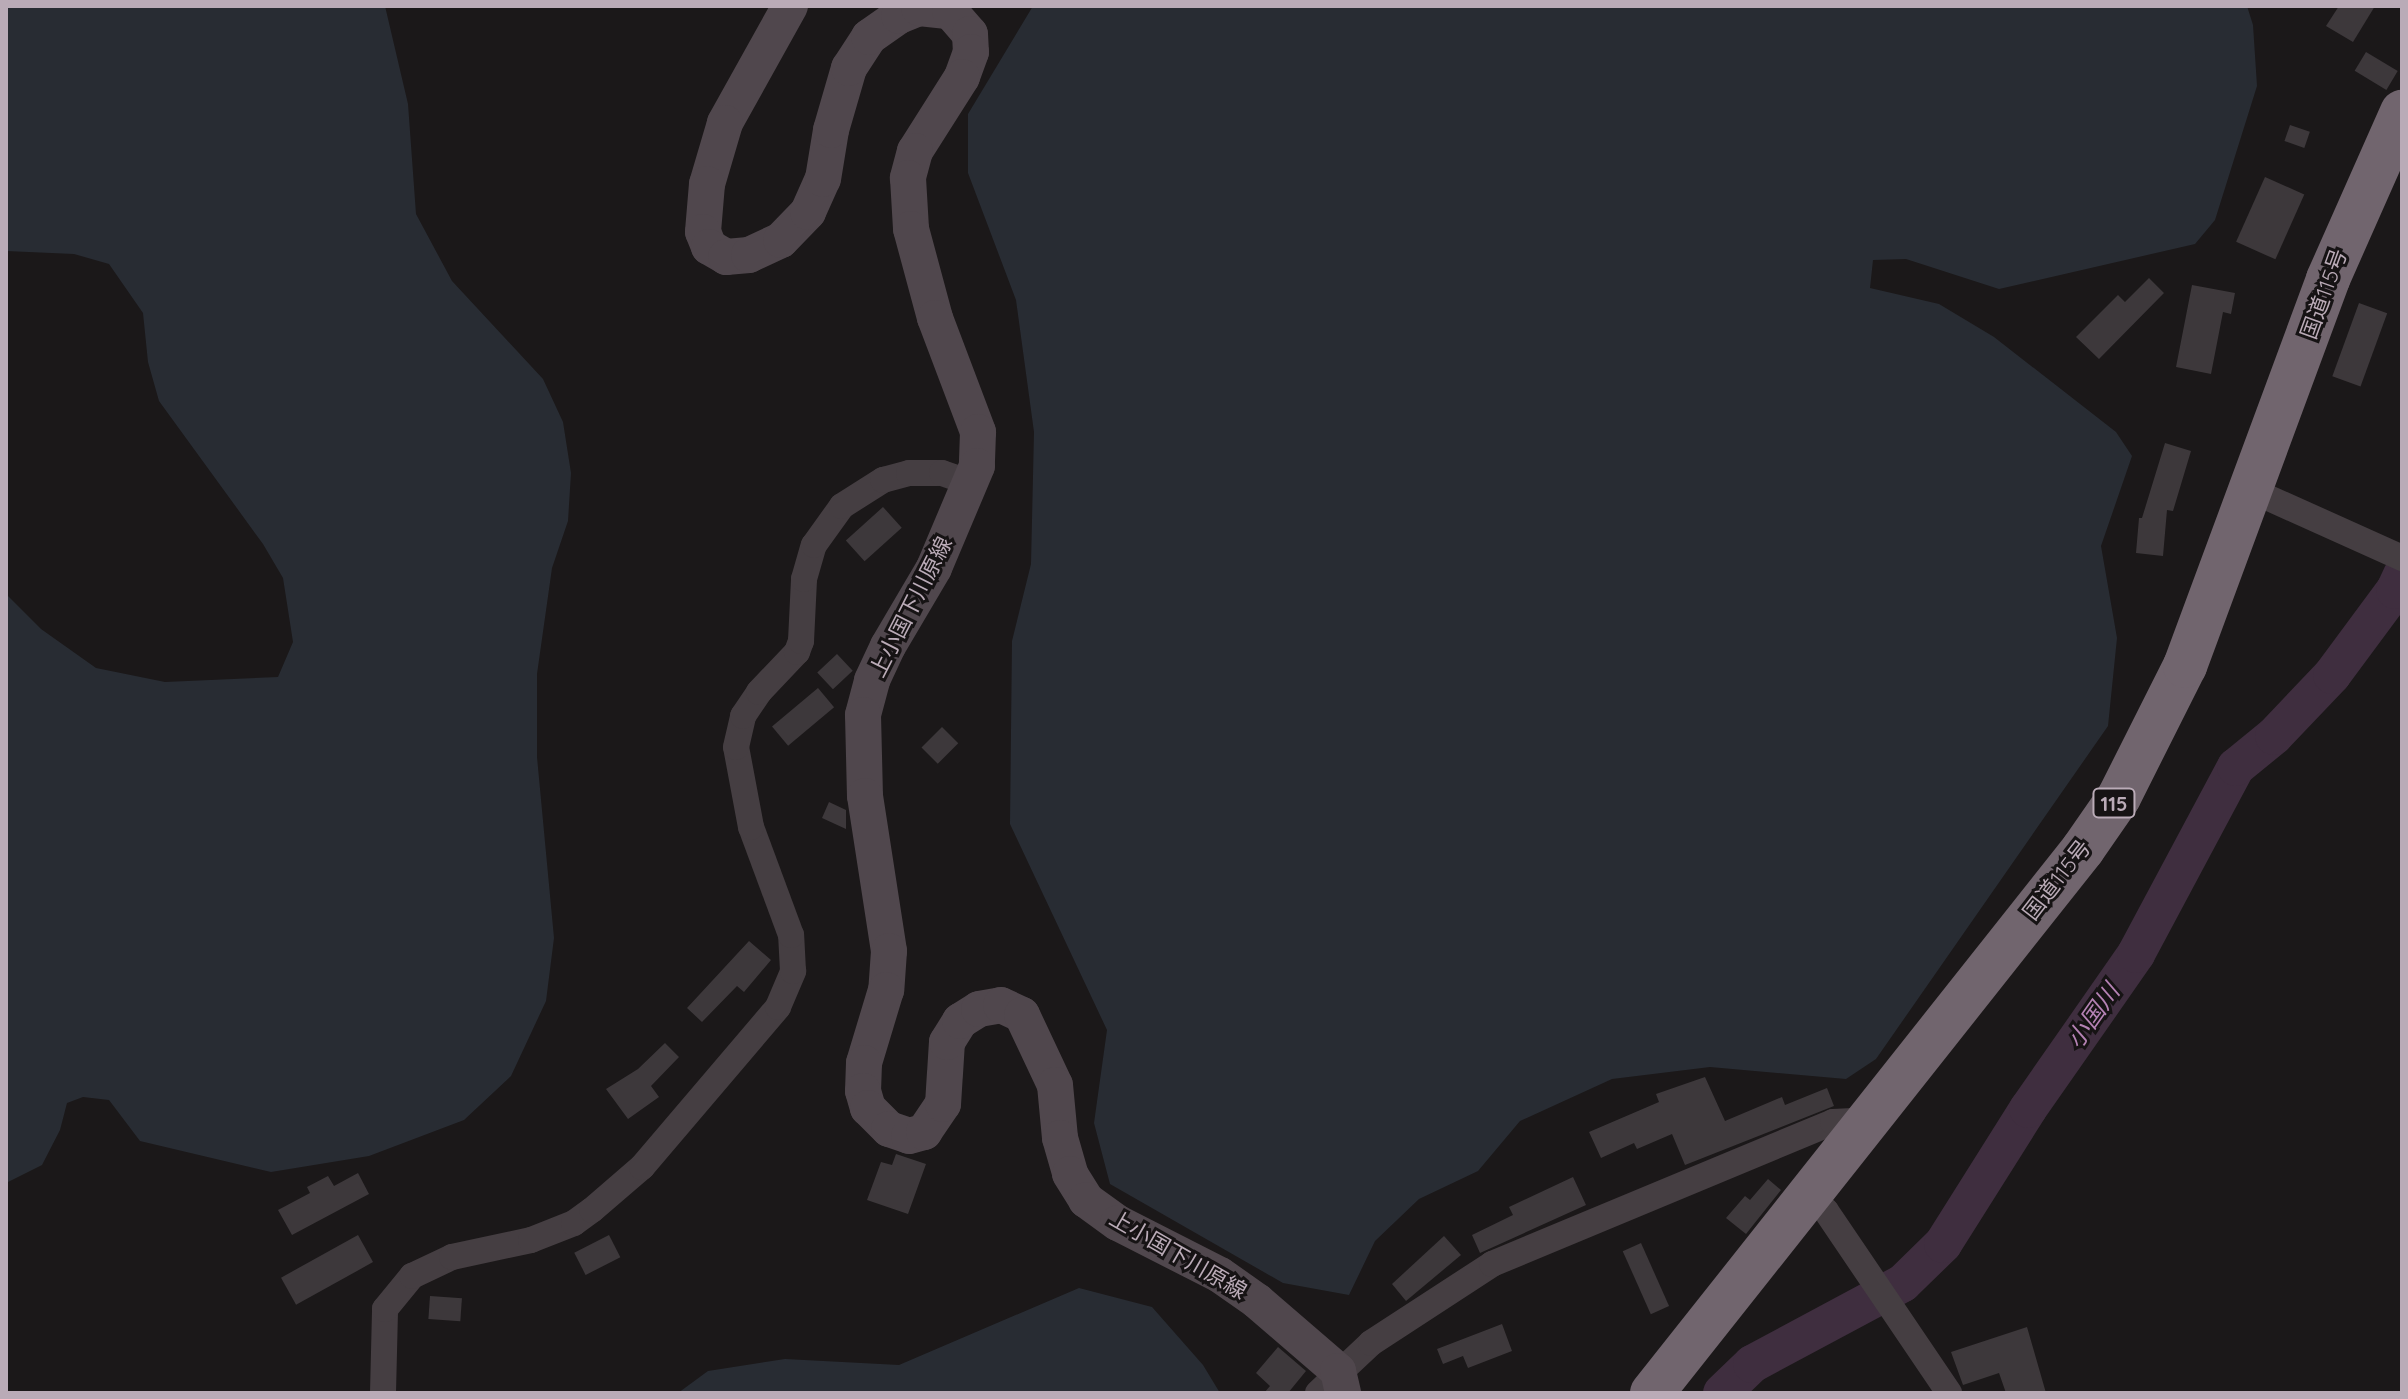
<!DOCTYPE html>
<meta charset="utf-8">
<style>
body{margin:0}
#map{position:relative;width:2408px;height:1399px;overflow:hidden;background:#1b1819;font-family:Quicksand,"Noto Sans JP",sans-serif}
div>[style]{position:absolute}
.green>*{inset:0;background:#282c33}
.river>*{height:38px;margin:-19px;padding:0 19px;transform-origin:19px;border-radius:19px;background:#3f2e3f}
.building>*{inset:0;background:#3d383b;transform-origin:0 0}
.street>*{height:26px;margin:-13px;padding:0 13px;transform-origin:13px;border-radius:13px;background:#453e42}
.secondary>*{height:36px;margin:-18px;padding:0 18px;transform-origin:18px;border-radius:18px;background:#50474d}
.highway>*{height:44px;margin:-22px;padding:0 22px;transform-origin:22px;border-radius:22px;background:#71656e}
span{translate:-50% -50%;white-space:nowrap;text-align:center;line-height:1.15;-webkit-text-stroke:6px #161314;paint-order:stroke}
.shield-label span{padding:2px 6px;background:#161314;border:2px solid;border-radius:6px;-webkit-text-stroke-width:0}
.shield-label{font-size:20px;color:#baabb7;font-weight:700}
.street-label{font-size:22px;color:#baabb7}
.water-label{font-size:24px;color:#b582b4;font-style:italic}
.frame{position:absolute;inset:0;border:8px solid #baabb7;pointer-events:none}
</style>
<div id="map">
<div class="green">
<i style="clip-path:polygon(6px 6px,385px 6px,408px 104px,416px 214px,452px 281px,543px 379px,563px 422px,571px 473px,568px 521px,552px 568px,537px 674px,537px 757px,554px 938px,546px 1001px,511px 1076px,464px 1120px,369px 1156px,271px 1172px,140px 1141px,109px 1100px,83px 1097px,67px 1103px,60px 1130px,42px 1165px,6px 1183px,6px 594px,41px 629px,96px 668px,165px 682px,278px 677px,293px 642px,283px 578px,263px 544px,159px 401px,148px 362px,143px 313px,109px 264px,74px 254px,6px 251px)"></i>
<i style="clip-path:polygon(1033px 6px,2247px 6px,2253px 25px,2257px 86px,2215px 220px,2195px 244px,1999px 289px,1906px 259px,1873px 260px,1870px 288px,1939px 304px,1994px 337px,2116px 432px,2132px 456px,2101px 546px,2117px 638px,2108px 726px,1876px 1059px,1846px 1079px,1710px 1067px,1612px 1079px,1520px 1121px,1478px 1171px,1419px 1199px,1375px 1241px,1349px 1295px,1283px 1283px,1110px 1184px,1094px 1123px,1107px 1030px,1010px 824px,1012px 641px,1031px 564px,1034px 432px,1016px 300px,968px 173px,968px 114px)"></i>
<i style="clip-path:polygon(1079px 1288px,1152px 1307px,1203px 1365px,1220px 1393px,678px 1393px,708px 1371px,785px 1359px,899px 1365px)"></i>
</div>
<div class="river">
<i style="left:1722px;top:1393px;width:42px;rotate:-44deg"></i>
<i style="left:1752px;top:1364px;width:171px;rotate:-28.2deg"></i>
<i style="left:1903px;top:1283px;width:56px;rotate:-44.3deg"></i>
<i style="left:1943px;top:1244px;width:160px;rotate:-57.8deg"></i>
<i style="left:2028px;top:1109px;width:189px;rotate:-55.1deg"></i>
<i style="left:2136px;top:954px;width:212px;rotate:-61.9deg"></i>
<i style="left:2236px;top:767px;width:49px;rotate:-39.2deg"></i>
<i style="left:2274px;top:736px;width:84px;rotate:-46.4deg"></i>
<i style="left:2332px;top:675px;width:106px;rotate:-53.5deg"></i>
<i style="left:2395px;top:590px;width:17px;rotate:-65deg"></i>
</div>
<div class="building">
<i style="clip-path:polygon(2339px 6px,2375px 6px,2353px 42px,2326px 26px)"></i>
<i style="left:2366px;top:52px;width:37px;height:22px;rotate:31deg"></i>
<i style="left:2290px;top:125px;width:21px;height:17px;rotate:19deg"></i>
<i style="left:2265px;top:177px;width:43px;height:71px;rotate:24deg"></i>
<i style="clip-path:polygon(2149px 278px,2164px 293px,2099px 359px,2076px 337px,2118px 295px,2125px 302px)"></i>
<i style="clip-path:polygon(2192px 285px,2235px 293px,2231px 314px,2223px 312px,2211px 374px,2176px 367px)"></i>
<i style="left:2359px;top:303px;width:30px;height:78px;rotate:20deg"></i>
<i style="clip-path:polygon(2165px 443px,2191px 451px,2173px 511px,2167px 510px,2163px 556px,2136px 553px,2139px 518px,2142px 518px)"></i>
<i style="left:883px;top:507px;width:28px;height:50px;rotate:48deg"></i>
<i style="left:837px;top:654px;width:23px;height:27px;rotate:47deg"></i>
<i style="left:818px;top:688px;width:25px;height:60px;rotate:50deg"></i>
<i style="left:942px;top:727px;width:23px;height:29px;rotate:45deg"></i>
<i style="clip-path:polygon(829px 802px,846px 810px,846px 829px,822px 818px)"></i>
<i style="clip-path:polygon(749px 941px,771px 960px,744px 992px,737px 986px,702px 1022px,687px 1008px)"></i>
<i style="clip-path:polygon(665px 1043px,679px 1057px,651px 1086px,659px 1097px,628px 1119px,606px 1089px,638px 1069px)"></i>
<i style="clip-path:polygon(1705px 1077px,1725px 1121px,1782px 1097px,1785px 1105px,1827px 1088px,1834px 1106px,1685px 1165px,1672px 1134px,1637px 1149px,1634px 1143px,1601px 1158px,1589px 1132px,1659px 1102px,1656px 1094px)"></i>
<i style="clip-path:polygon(896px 1154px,926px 1164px,908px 1214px,867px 1200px,881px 1162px,892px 1165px)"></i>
<i style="clip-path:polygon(358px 1173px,369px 1194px,292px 1235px,278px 1210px,310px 1193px,307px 1187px,328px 1176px,334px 1186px)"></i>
<i style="clip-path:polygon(1573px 1177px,1586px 1205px,1480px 1253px,1472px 1235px,1513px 1215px,1509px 1207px)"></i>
<i style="clip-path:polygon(1768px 1179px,1781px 1190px,1746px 1234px,1726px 1218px,1745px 1196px,1750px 1200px)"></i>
<i style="left:358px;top:1235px;width:31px;height:88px;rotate:61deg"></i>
<i style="left:609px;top:1235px;width:25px;height:39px;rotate:63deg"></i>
<i style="clip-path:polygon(1444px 1236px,1461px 1255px,1406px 1301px,1392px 1284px)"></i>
<i style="left:1641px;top:1243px;width:69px;height:20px;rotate:66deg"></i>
<i style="left:430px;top:1296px;width:32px;height:23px;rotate:4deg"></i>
<i style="clip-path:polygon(1502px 1324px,1512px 1351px,1468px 1368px,1463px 1356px,1443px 1364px,1437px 1349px)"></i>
<i style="clip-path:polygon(2027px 1327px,2046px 1393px,2006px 1393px,1999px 1373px,1963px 1385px,1951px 1352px)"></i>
<i style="clip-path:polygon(1278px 1347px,1306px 1371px,1288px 1393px,1264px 1393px,1270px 1386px,1256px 1373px)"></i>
</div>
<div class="street">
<i style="left:2251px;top:490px;width:166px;rotate:24.2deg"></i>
<i style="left:1809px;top:1195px;width:23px;rotate:43deg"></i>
<i style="left:1826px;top:1211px;width:220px;rotate:55.9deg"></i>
<i style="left:383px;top:1393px;width:84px;rotate:-88.6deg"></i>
<i style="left:385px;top:1309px;width:43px;rotate:-50.7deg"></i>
<i style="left:412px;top:1276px;width:44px;rotate:-25.4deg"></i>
<i style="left:452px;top:1257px;width:81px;rotate:-12.1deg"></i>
<i style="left:531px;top:1240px;width:46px;rotate:-21.6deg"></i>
<i style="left:574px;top:1223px;width:22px;rotate:-36deg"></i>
<i style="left:592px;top:1210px;width:66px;rotate:-40.7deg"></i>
<i style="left:642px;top:1167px;width:210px;rotate:-49.6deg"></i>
<i style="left:778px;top:1007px;width:39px;rotate:-67deg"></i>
<i style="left:793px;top:971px;width:36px;rotate:-93deg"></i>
<i style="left:791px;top:935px;width:115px;rotate:-110.3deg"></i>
<i style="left:751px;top:827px;width:81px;rotate:-100.6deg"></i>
<i style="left:736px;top:747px;width:32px;rotate:-77deg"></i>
<i style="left:743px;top:716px;width:29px;rotate:-56deg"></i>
<i style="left:759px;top:692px;width:55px;rotate:-46.5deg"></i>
<i style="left:797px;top:652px;width:12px;rotate:-70deg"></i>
<i style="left:801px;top:641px;width:62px;rotate:-87.2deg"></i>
<i style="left:804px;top:579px;width:35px;rotate:-74deg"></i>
<i style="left:814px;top:545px;width:48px;rotate:-54.3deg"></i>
<i style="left:842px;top:506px;width:49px;rotate:-32.4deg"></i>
<i style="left:883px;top:480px;width:27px;rotate:-15deg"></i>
<i style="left:909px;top:473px;width:33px"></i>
<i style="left:942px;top:473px;width:31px;rotate:19deg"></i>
<i style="left:1318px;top:1393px;width:73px;rotate:-43.3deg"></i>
<i style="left:1371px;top:1343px;width:145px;rotate:-33.1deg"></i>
<i style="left:1492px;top:1264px;width:369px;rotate:-22.6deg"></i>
<i style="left:1833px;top:1122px;width:20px;rotate:-3deg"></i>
<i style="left:1853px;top:1121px;width:12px;rotate:31deg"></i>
</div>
<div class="secondary">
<i style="left:790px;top:6px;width:134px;rotate:119.1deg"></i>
<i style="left:725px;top:123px;width:64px;rotate:106.4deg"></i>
<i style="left:707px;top:184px;width:48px;rotate:94.8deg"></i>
<i style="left:703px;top:232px;width:16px;rotate:68deg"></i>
<i style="left:709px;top:247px;width:20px;rotate:30deg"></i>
<i style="left:726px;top:257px;width:23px;rotate:-5deg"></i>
<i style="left:749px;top:255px;width:35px;rotate:-25deg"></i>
<i style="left:781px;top:240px;width:39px;rotate:-46deg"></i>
<i style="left:808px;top:212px;width:36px;rotate:-66deg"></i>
<i style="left:823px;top:179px;width:50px;rotate:-80.7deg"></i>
<i style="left:831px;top:130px;width:65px;rotate:-73.8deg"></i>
<i style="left:849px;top:68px;width:37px;rotate:-57deg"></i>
<i style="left:869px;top:37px;width:37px;rotate:-35deg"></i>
<i style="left:899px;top:16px;width:22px;rotate:-22deg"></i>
<i style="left:919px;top:8px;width:31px;rotate:6deg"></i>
<i style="left:950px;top:11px;width:30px;rotate:49deg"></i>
<i style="left:970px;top:34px;width:18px;rotate:87deg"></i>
<i style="left:971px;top:52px;width:27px;rotate:110deg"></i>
<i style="left:962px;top:77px;width:88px;rotate:122.4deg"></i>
<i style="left:915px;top:151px;width:28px;rotate:105deg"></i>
<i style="left:908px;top:178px;width:51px;rotate:86.6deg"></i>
<i style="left:911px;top:229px;width:92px;rotate:74.9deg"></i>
<i style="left:935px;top:318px;width:122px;rotate:69.3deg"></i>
<i style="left:978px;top:432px;width:34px;rotate:92deg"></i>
<i style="left:977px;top:466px;width:111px;rotate:112.9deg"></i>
<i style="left:934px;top:568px;width:91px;rotate:120.5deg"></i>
<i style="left:888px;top:646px;width:38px;rotate:115deg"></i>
<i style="left:872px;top:681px;width:35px;rotate:105deg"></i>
<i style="left:863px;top:715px;width:81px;rotate:88.6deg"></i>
<i style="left:865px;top:796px;width:157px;rotate:81.2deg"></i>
<i style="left:889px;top:951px;width:39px;rotate:94deg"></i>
<i style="left:886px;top:990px;width:76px;rotate:106.8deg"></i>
<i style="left:864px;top:1063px;width:28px;rotate:92deg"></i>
<i style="left:863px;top:1091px;width:18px;rotate:74deg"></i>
<i style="left:868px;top:1108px;width:30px;rotate:45deg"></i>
<i style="left:889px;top:1129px;width:21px;rotate:19deg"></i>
<i style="left:909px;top:1136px;width:16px;rotate:-15deg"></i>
<i style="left:924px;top:1132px;width:34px;rotate:-56deg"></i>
<i style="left:943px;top:1104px;width:62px;rotate:-86.3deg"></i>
<i style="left:947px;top:1042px;width:25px;rotate:-58deg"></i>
<i style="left:960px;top:1021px;width:22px;rotate:-32deg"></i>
<i style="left:979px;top:1009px;width:22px;rotate:-10deg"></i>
<i style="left:1001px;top:1005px;width:23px;rotate:25deg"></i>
<i style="left:1022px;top:1015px;width:77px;rotate:64.8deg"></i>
<i style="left:1055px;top:1085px;width:53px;rotate:84.6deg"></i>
<i style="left:1060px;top:1138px;width:37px;rotate:74deg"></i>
<i style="left:1070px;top:1174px;width:31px;rotate:58deg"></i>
<i style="left:1086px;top:1200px;width:39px;rotate:36deg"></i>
<i style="left:1118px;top:1223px;width:114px;rotate:27deg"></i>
<i style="left:1220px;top:1275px;width:45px;rotate:35.1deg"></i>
<i style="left:1257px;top:1301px;width:107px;rotate:40.8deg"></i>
<i style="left:1338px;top:1371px;width:23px;rotate:77deg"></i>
</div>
<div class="highway">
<i style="left:1652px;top:1393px;width:694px;rotate:-51.61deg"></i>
<i style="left:2083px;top:849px;width:63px;rotate:-55.3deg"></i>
<i style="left:2119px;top:797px;width:147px;rotate:-63.3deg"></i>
<i style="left:2185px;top:666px;width:413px;rotate:-69.7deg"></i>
<i style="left:2328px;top:279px;width:183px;rotate:-66.1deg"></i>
</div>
<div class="shield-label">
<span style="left:2114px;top:803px">115</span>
</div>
<div class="street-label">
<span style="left:2324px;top:294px;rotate:-70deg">国道115号</span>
<span style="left:911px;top:607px;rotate:-63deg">上小国下川原線</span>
<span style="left:2057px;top:880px;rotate:-52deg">国道115号</span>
<span style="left:1178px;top:1255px;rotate:30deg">上小国下川原線</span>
</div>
<div class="water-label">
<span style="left:2093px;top:1016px;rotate:-55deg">小国川</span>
</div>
<div class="frame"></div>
</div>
